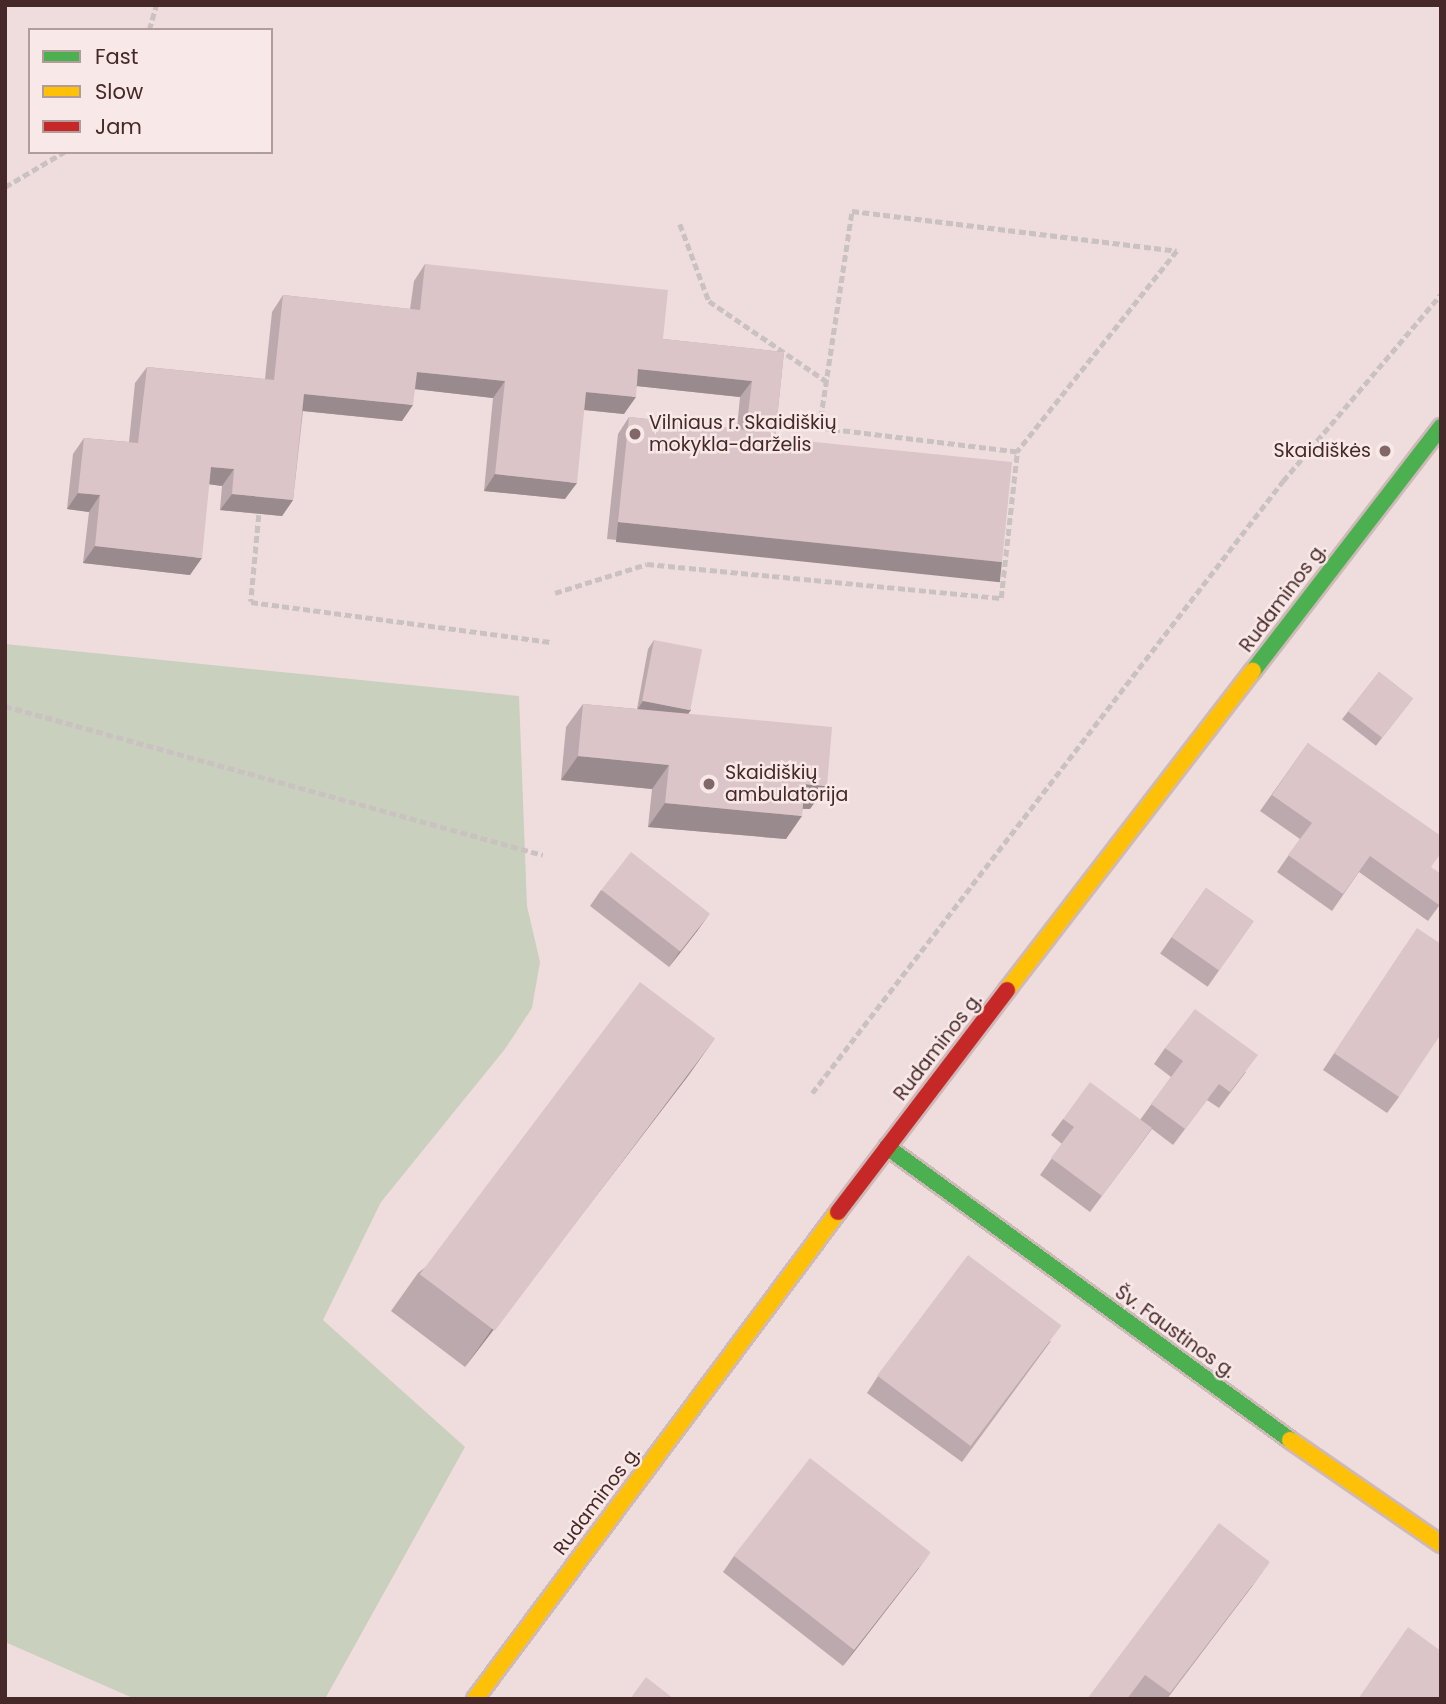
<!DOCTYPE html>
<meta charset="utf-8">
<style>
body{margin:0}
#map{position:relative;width:1446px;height:1704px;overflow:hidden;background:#efdddd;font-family:Poppins,sans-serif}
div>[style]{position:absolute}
.green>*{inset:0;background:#c9d0bd}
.path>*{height:4.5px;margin-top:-2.25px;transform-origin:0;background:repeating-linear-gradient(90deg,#cac1c1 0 7px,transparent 0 10.5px)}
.roads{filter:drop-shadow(2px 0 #ceb8b8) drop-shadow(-2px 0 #ceb8b8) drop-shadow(0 2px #ceb8b8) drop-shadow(0 -2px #ceb8b8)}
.fast>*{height:16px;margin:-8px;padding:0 8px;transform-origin:8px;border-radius:8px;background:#4caf50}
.slow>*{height:16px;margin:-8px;padding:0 8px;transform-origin:8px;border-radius:8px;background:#ffc107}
.jam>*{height:16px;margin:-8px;padding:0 8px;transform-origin:8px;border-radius:8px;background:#c62828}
.wall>*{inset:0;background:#bca9ad;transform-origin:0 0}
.shaded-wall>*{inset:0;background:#998a8d;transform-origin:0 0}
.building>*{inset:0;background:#dbc5c9;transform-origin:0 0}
.dots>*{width:19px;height:19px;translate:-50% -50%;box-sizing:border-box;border:4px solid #f8e8e8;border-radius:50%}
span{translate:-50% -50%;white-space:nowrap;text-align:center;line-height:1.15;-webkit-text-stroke:5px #f8e8e8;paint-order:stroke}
.poi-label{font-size:19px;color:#462828}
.left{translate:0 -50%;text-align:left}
.right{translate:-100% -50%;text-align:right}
.street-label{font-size:19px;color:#462828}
.frame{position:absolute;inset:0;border:7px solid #462828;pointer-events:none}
.legend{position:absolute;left:28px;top:28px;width:245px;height:126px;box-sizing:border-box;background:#f8e8e8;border:2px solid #b19b9b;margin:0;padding:9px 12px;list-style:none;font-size:21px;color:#462828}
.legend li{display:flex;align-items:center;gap:14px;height:35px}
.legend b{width:35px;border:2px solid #b19b9b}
</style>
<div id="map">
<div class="green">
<i style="clip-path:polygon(5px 644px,519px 696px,527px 906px,540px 962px,532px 1008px,505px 1049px,381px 1202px,323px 1320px,465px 1447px,325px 1699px,135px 1699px,5px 1642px)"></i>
</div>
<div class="path">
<i style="left:149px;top:30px;width:26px;rotate:-74deg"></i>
<i style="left:5px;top:187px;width:69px;rotate:-30.7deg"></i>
<i style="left:680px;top:224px;width:82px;rotate:69.4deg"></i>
<i style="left:709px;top:301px;width:142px;rotate:34.4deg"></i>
<i style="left:259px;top:515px;width:87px;rotate:95.3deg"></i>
<i style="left:251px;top:602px;width:304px;rotate:7.6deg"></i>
<i style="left:555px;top:593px;width:96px;rotate:-17.5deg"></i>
<i style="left:647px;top:564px;width:356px;rotate:5.5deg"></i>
<i style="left:1001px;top:598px;width:147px;rotate:-83.7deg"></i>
<i style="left:1017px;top:452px;width:199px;rotate:-173.1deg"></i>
<i style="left:819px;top:428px;width:219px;rotate:-81.4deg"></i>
<i style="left:852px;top:211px;width:327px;rotate:7deg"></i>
<i style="left:1177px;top:251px;width:257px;rotate:128.5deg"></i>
<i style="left:5px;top:706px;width:558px;rotate:15.48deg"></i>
<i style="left:812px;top:1093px;width:772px;rotate:-52.42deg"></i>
<i style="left:1283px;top:481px;width:245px;rotate:-49.8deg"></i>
</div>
<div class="roads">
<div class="fast">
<i style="left:1253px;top:671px;width:308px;rotate:-52.4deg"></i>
<i style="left:887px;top:1147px;width:498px;rotate:36deg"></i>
</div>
<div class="slow">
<i style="left:1007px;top:990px;width:403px;rotate:-52.4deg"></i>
<i style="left:1290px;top:1440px;width:183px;rotate:34.6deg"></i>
<i style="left:475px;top:1699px;width:607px;rotate:-53.3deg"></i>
</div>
<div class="jam">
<i style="left:838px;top:1212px;width:279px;rotate:-52.7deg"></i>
</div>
</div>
<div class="wall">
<i style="clip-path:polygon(425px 264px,663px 339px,784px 352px,775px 438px,1002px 562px,990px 579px,607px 539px,618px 434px,629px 417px,737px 429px,740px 397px,637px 386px,624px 414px,584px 410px,565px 499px,484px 491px,493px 398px,415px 389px,402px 421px,303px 411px,293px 500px,282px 516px,220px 510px,222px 486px,209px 484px,190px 575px,83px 563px,89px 512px,67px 509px,73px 454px,84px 438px,129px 442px,135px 383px,147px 367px,265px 379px,272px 312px,283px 295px,410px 309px,414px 281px)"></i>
<i style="clip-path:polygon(654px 640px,691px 710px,688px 713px,810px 809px,803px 809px,786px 839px,648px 827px,652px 789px,561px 780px,566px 727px,583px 704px,637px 709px,648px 649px)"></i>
<i style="left:1379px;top:672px;width:43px;height:60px;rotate:38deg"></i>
<i style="clip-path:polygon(1308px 743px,1431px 867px,1441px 903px,1428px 921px,1359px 872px,1332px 911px,1277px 872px,1300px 839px,1260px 811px)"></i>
<i style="left:1206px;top:888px;width:58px;height:80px;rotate:35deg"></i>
<i style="clip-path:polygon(601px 890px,698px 930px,669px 967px,590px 906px)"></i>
<i style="clip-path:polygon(1406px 945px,1399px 1097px,1387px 1113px,1323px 1070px)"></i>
<i style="clip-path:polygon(715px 1038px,688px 1076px,465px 1367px,391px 1311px,418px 1273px)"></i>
<i style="clip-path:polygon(1165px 1048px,1246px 1072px,1219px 1108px,1207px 1100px,1173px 1145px,1152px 1129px,1090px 1212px,1040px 1175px,1062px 1144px,1051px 1135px,1063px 1119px,1140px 1120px,1171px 1077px,1154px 1064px)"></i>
<i style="clip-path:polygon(1051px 1341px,962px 1462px,867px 1393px,878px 1376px)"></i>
<i style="clip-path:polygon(734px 1556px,919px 1568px,843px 1666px,723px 1572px)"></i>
<i style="clip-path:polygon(1253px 1585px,1167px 1699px,1087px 1699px)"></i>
</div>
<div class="shaded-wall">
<i style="clip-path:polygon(638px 369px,752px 381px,740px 397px,627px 385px)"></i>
<i style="clip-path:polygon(417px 372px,505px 381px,493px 398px,405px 388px)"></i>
<i style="clip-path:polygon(586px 392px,636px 397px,624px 414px,575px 409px)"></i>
<i style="clip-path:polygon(304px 394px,413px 405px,402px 421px,293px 410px)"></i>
<i style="clip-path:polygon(211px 467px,234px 469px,222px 486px,200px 483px)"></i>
<i style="clip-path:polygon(495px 474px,577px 483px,565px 499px,484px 491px)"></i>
<i style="clip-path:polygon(78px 493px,100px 495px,89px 512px,67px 509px)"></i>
<i style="clip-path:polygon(232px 494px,293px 500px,282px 516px,220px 510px)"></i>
<i style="left:618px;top:522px;width:386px;height:20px;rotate:6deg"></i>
<i style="clip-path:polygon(95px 546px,202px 558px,190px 575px,83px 563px)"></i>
<i style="clip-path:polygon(643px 701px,691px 710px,685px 718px,637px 710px)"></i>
<i style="clip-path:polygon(578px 756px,669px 765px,652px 789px,561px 780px)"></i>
<i style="clip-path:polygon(805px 784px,827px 786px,810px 809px,789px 808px)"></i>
<i style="clip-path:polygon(665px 803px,802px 816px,786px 839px,648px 827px)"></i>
<i style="clip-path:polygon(710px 913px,698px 930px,669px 967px,680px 951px)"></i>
<i style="clip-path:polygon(715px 1038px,688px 1076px,465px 1367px,492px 1329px)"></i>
<i style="clip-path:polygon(931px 1552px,919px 1568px,843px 1666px,855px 1649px)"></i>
<i style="clip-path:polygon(1270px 1562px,1253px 1585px,1166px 1699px)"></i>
</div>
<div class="building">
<i style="clip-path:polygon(425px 264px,668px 290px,663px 339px,784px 352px,775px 438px,1012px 462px,1002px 562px,618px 522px,629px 417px,746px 430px,752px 381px,638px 369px,636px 397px,586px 392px,577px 483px,495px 474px,505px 381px,417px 372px,413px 405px,304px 394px,293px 500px,232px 494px,234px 469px,211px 467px,202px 558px,95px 546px,100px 495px,78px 493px,84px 438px,138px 443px,147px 367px,274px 380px,283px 295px,420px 310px)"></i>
<i style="left:654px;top:640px;width:49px;height:62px;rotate:11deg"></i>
<i style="left:1379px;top:672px;width:43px;height:50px;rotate:38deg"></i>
<i style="clip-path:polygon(583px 704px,832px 727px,827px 786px,805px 784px,802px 816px,665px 803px,669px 765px,578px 756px)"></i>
<i style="clip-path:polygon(1308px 743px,1441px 836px,1441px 853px,1431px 867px,1441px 874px,1441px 902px,1439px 905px,1370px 856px,1343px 894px,1288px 855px,1312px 823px,1272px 795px)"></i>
<i style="left:631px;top:852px;width:100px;height:48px;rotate:38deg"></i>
<i style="left:1206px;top:888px;width:58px;height:60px;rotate:35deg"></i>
<i style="clip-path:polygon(1417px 928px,1441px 944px,1441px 1034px,1399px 1097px,1334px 1053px)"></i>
<i style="left:640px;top:982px;width:94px;height:366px;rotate:37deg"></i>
<i style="clip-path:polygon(1195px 1009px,1258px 1055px,1230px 1092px,1219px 1084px,1185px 1129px,1151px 1104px,1183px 1061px,1165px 1048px)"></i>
<i style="clip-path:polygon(1090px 1082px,1152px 1128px,1102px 1196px,1051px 1158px,1074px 1127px,1063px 1119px)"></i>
<i style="left:968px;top:1255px;width:117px;height:151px;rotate:37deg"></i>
<i style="left:810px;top:1458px;width:153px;height:124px;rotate:38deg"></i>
<i style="clip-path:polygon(1219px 1523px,1270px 1562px,1170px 1693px,1145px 1675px,1127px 1699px,1087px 1699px)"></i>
<i style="clip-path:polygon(1408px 1627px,1441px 1651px,1441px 1699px,1358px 1699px)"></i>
<i style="clip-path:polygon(646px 1677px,674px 1699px,630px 1699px)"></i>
</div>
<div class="dots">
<i style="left:635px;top:434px;background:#816767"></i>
<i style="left:1385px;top:451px;background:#816767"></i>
<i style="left:709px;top:784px;background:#816767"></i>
</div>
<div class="poi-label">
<span class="left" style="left:649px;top:434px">Vilniaus r. Skaidiškių<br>mokykla-darželis</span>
<span class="right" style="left:1371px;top:451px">Skaidiškės</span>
<span class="left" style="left:725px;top:784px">Skaidiškių<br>ambulatorija</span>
</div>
<div class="street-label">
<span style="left:1283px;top:598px;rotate:-53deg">Rudaminos g.</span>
<span style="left:938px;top:1047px;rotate:-52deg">Rudaminos g.</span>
<span style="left:1175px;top:1332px;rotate:36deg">Šv. Faustinos g.</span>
<span style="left:597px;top:1501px;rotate:-53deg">Rudaminos g.</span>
</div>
<div class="frame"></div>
<ul class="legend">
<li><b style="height:9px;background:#4caf50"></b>Fast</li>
<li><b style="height:9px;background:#ffc107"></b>Slow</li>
<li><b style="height:9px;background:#c62828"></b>Jam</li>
</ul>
</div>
